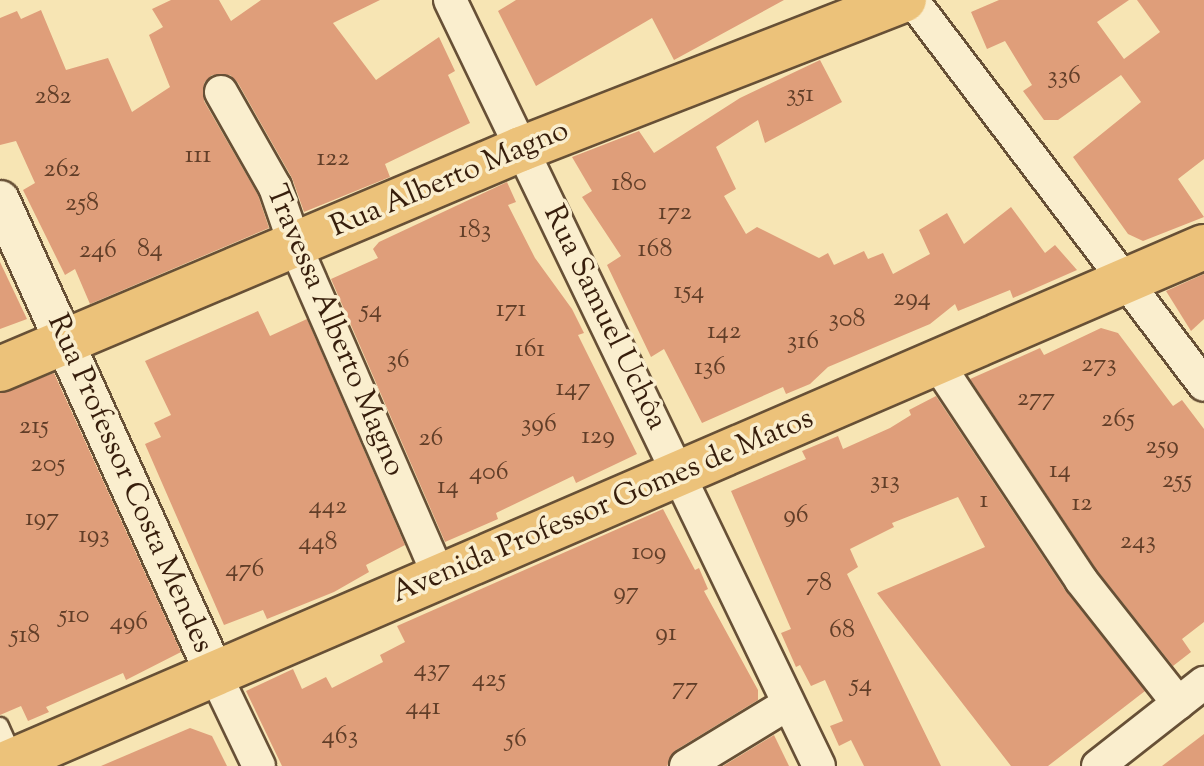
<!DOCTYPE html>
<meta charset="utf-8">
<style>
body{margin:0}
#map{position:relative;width:1204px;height:766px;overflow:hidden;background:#f7e5b4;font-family:"Sorts Mill Goudy",serif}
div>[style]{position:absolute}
.building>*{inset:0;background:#df9e7a}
.roads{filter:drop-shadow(2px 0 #675036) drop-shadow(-2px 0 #675036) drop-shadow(0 2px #675036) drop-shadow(0 -2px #675036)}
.service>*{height:16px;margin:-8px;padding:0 8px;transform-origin:8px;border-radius:8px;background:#faeece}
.minor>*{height:32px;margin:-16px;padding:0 16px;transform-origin:16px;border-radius:16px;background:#faeece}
.tertiary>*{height:38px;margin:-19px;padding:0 19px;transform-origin:19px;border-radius:19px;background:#faeece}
.primary>*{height:44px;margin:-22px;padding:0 22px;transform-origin:22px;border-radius:22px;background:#ecc27a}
span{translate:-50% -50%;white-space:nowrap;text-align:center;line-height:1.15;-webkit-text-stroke:7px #faeece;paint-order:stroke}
.number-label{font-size:26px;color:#613e28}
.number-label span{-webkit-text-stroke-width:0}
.street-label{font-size:30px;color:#371e0c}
</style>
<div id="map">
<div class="building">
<i style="clip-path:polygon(171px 0,219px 0,231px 21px,261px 0,380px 0,333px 23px,376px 80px,439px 37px,455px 71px,448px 75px,470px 123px,385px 164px,390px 177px,304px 212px,292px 178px,238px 83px,230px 75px,212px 75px,204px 83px,204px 101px,258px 195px,269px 228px,90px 304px,75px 269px,65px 275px,23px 190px,35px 183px,16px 141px,0 145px,0 18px,17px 11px,21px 19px,41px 10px,66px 70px,108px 58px,132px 112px,170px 87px,149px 35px,163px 27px,152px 9px)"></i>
<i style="clip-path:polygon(516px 0,784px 0,674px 60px,652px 18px,536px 86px,498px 11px)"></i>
<i style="clip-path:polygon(999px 0,1129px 0,1097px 22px,1124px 59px,1160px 32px,1137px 0,1204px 0,1204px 159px,1178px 179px,1204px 217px,1143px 241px,1128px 234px,1073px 157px,1141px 102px,1121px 75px,1058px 120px,1044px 120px,1023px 91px,1032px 85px,1005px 41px,987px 49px,971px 12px)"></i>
<i style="clip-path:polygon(820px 60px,842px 102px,765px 143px,758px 120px,716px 147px,736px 189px,724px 196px,746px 234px,757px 227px,819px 258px,828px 253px,834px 265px,864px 251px,868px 259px,883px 253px,893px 274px,930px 254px,919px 230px,947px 213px,964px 244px,1011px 207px,1045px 253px,1055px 245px,1077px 270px,1013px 298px,1010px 290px,958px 311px,955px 304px,930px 324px,828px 367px,810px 384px,786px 394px,783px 387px,702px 423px,664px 349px,651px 357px,639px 332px,607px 265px,621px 256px,582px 197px,592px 191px,572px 157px,639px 131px,654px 153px,740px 98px)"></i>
<i style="clip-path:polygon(507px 182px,516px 202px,508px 205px,535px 258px,572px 309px,584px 333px,578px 335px,637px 454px,576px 483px,573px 476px,496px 513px,498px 519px,445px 542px,331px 279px,378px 258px,373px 249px,379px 242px)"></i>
<i style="clip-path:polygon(0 262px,27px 319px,0 329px)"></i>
<i style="clip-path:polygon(1204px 274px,1204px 319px,1191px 331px,1166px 291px)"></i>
<i style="clip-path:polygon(258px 311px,270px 336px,307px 319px,405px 545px,366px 565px,369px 572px,334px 592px,267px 619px,263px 610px,224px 625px,145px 444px,161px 437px,154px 423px,171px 415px,145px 361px)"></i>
<i style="clip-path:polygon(1101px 328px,1118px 333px,1173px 406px,1182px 400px,1204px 429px,1204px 622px,1182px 639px,1191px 652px,1173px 666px,1096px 569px,970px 379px,1040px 348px,1044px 355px)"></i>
<i style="clip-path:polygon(54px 373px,181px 652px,126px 680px,123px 673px,46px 707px,49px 712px,28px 721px,21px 706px,0 715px,0 393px)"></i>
<i style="clip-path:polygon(936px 396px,1065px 590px,1145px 691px,1048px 766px,1011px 766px,877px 593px,985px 547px,958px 497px,892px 523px,894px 527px,850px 549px,858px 567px,847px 574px,941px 766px,864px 766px,851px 740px,839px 746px,830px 726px,843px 721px,825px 680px,811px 686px,800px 665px,796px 667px,781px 633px,791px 629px,731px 491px,806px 459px,802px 451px,838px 436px,843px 449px,890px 428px,911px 415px,909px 410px)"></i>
<i style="clip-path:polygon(663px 509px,695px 570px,699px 568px,708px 589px,704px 591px,758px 690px,758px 700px,676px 750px,667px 766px,282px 766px,246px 691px,293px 669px,302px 689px,326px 677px,332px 688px,383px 662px,380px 655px,405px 642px,397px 626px)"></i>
<i style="clip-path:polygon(190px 728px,212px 736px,227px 766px,101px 766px)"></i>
<i style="clip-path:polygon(1204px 734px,1204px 766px,1162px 766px)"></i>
<i style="clip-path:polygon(774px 735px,789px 766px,723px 766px)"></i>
</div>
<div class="roads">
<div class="service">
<i style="left:0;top:726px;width:34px;rotate:66deg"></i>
</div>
<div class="minor">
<i style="left:450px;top:0;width:850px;rotate:64.28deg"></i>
<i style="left:912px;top:0;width:483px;rotate:52.8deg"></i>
<i style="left:221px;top:92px;width:109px;rotate:60.4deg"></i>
<i style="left:275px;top:187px;width:61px;rotate:71deg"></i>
<i style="left:295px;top:245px;width:359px;rotate:66.5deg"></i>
<i style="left:937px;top:363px;width:260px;rotate:56.4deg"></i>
<i style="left:1081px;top:580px;width:157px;rotate:51.7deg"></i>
<i style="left:214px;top:672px;width:104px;rotate:64.4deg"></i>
<i style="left:686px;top:766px;width:119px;rotate:-31.3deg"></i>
<i style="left:1098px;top:766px;width:135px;rotate:-38.1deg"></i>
</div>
<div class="tertiary">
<i style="left:0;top:200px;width:518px;rotate:65.61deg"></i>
</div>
<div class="primary">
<i style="left:0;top:369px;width:566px;rotate:-22.89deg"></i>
<i style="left:521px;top:149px;width:411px;rotate:-21.3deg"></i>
<i style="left:1px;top:766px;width:1310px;rotate:-23.34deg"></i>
</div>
</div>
<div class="number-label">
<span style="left:1064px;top:77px">336</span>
<span style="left:800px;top:95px">351</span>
<span style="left:53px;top:97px">282</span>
<span style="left:198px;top:156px">111</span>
<span style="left:333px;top:159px">122</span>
<span style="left:62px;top:170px">262</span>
<span style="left:629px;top:184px">180</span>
<span style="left:82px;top:204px">258</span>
<span style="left:675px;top:213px">172</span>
<span style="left:475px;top:231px">183</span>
<span style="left:150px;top:250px">84</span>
<span style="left:655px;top:250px">168</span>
<span style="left:98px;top:251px">246</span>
<span style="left:689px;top:292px">154</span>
<span style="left:912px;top:299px">294</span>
<span style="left:511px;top:310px">171</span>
<span style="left:371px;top:311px">54</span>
<span style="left:847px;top:320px">308</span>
<span style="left:724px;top:332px">142</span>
<span style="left:803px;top:342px">316</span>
<span style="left:530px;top:350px">161</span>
<span style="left:398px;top:361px">36</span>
<span style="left:1099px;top:365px">273</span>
<span style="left:710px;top:368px">136</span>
<span style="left:573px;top:389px">147</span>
<span style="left:1036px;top:399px">277</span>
<span style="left:1118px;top:420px">265</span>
<span style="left:539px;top:425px">396</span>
<span style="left:34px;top:427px">215</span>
<span style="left:598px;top:437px">129</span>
<span style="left:431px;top:439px">26</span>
<span style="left:1162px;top:447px">259</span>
<span style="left:48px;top:465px">205</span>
<span style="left:1060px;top:471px">14</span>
<span style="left:489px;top:473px">406</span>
<span style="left:1177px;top:481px">255</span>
<span style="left:885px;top:482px">313</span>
<span style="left:448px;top:487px">14</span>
<span style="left:984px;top:501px">1</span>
<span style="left:1082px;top:504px">12</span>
<span style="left:328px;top:507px">442</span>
<span style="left:796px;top:516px">96</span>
<span style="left:42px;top:519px">197</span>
<span style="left:94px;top:536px">193</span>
<span style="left:1138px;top:542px">243</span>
<span style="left:318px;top:543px">448</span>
<span style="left:649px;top:553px">109</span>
<span style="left:245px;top:570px">476</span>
<span style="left:819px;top:584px">78</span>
<span style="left:626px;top:593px">97</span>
<span style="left:74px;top:616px">510</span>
<span style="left:129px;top:623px">496</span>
<span style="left:842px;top:631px">68</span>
<span style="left:666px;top:634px">91</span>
<span style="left:25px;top:636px">518</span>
<span style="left:432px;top:670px">437</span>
<span style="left:489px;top:680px">425</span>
<span style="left:861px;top:685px">54</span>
<span style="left:685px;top:688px">77</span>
<span style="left:423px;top:708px">441</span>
<span style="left:340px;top:737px">463</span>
<span style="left:516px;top:740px">56</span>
</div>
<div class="street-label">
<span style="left:450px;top:180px;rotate:-23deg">Rua Alberto Magno</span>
<span style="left:604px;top:318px;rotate:64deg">Rua Samuel Uchôa</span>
<span style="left:334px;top:331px;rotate:67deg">Travessa Alberto Magno</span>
<span style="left:129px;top:484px;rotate:66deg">Rua Professor Costa Mendes</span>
<span style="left:603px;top:507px;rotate:-23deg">Avenida Professor Gomes de Matos</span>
</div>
</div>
